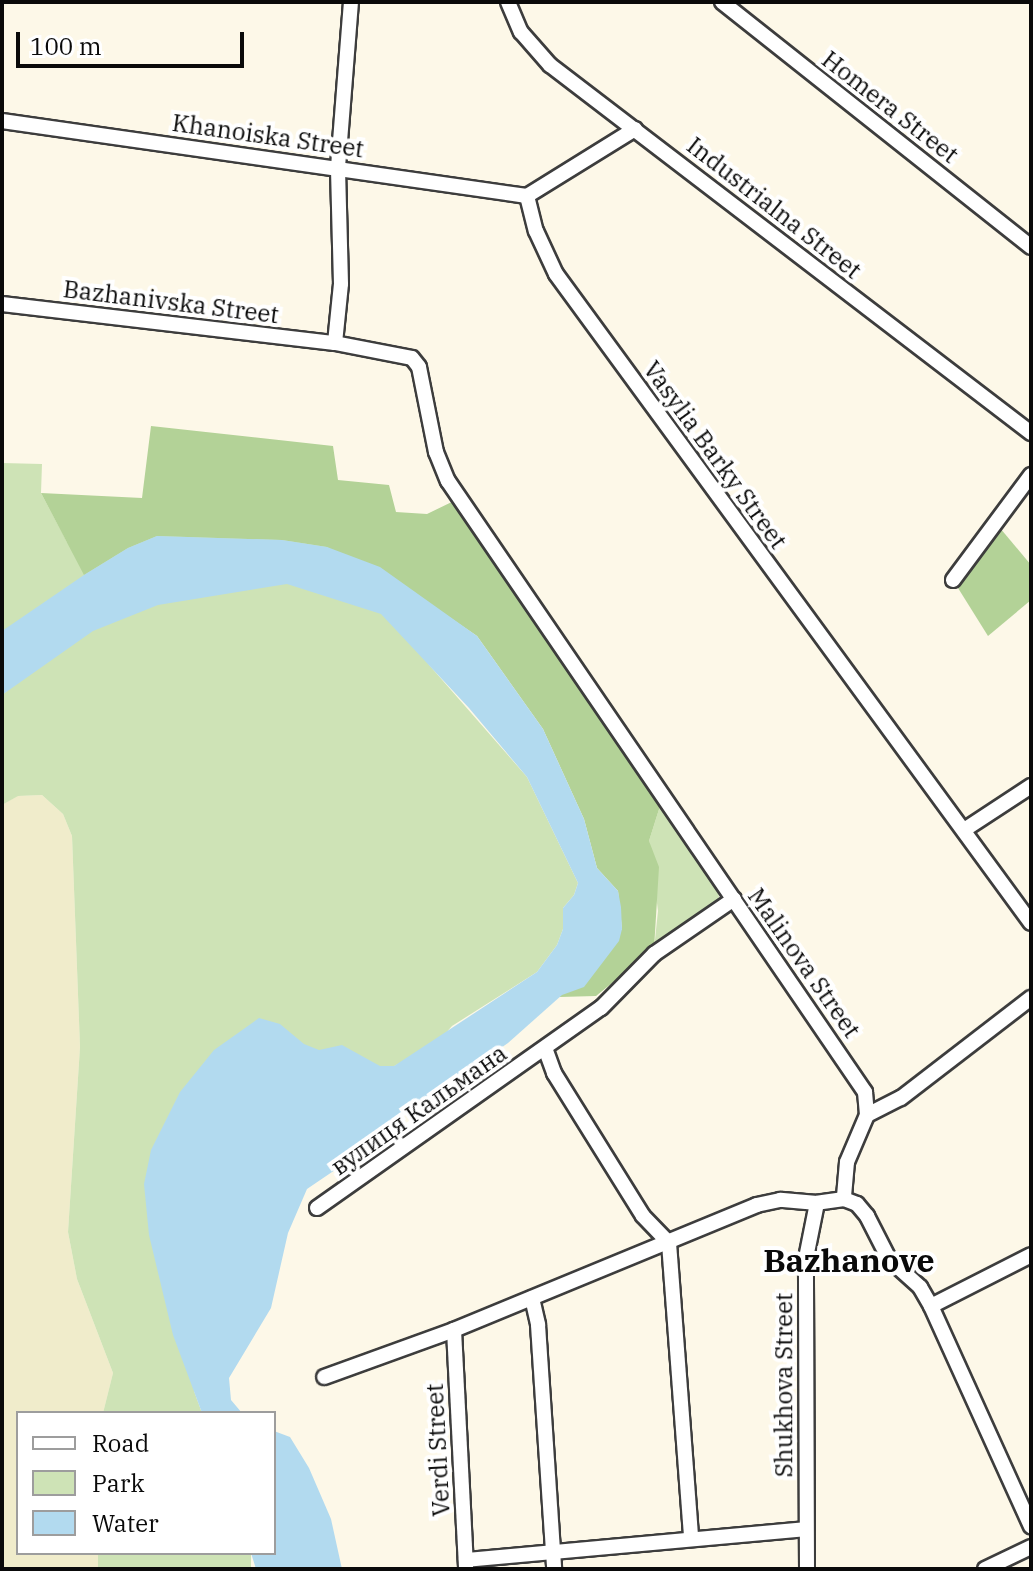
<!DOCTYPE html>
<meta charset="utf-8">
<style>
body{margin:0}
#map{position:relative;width:1033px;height:1571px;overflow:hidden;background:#fdf8e8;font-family:"IBM Plex Serif",serif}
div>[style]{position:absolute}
.farmland>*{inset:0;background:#f0eccb}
.green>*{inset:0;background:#cee3b6;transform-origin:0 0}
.forest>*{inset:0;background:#b3d297}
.water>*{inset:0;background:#b2daef}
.roads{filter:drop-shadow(2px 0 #3d3d3d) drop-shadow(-2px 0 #3d3d3d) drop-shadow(0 2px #3d3d3d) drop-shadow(0 -2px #3d3d3d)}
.minor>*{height:14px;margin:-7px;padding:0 7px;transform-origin:7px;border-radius:7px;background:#fff}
span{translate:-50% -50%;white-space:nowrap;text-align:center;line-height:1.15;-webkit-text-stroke:8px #fff;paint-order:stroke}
.street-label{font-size:24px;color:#0a0a0a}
.district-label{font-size:32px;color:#0a0a0a;font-weight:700}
.frame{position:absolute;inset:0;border:4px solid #0a0a0a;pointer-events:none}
.legend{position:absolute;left:16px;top:1411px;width:260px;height:144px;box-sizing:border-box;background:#fff;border:2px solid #9d9d9d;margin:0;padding:10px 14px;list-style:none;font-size:24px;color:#0a0a0a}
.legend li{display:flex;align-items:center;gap:16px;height:40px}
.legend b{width:40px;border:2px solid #9d9d9d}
.scale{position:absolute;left:16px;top:32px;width:228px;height:36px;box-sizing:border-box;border:4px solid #0a0a0a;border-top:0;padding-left:10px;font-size:24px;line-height:28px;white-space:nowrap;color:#0a0a0a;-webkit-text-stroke:6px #fff;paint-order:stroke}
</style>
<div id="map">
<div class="farmland">
<i style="clip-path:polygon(42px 795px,63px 814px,72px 836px,80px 1047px,68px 1232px,77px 1279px,113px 1373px,103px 1413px,18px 1413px,18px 1553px,98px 1553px,99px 1569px,2px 1569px,2px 805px,17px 796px)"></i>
</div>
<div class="green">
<i style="clip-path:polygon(2px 463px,42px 464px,41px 493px,67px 542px,302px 489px,430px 666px,527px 777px,578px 883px,574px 895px,563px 908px,563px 929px,557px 945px,537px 972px,452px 1026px,438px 1042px,338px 1097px,194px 1391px,202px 1413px,103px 1413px,113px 1373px,77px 1279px,68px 1232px,80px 1047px,72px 836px,63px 814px,42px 795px,18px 796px,2px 805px,2px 695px,12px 687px,6px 629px,2px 631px)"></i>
<i style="clip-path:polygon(661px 803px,717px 889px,719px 897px,715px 904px,654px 949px,658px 911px,649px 841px)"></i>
<i style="left:98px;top:1553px;width:153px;height:16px"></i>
</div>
<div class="forest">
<i style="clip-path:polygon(151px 426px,333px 446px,338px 480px,389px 485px,396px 512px,427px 514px,460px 498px,661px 803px,649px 841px,659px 867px,654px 949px,596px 996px,559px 997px,622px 929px,618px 891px,597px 868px,584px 819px,543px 729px,477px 636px,433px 606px,327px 547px,282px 540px,157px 536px,128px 548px,84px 575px,41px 493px,142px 498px)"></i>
<i style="clip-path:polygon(995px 522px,1031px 565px,1031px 600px,988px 636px,953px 580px)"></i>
</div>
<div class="water">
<i style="clip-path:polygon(157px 536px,282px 540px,327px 547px,380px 567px,477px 636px,543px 729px,584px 819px,597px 868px,618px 891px,621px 907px,622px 929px,619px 941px,584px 987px,562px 995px,508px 1043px,398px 1119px,360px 1153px,307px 1189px,288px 1233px,271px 1308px,229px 1378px,231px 1400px,242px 1413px,202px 1413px,173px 1335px,149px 1235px,144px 1184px,151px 1150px,180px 1092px,214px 1050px,259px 1018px,280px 1024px,304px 1044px,319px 1050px,342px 1045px,380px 1066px,394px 1066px,537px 972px,557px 945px,563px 929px,563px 908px,574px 895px,578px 883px,527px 777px,469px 708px,381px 614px,287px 584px,158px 605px,93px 631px,2px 695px,2px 631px,84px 575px,128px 548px)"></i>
<i style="clip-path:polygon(274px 1431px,290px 1437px,309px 1468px,331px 1519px,342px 1569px,256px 1569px,251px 1553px,274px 1553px)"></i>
</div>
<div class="roads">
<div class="minor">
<i style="left:508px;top:2px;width:33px;rotate:67deg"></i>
<i style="left:521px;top:32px;width:44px;rotate:48.7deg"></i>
<i style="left:550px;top:65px;width:606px;rotate:37.42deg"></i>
<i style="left:722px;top:2px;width:394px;rotate:38.4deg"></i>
<i style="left:2px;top:121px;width:530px;rotate:8.13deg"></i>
<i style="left:635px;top:129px;width:127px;rotate:148.2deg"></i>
<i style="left:527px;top:196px;width:36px;rotate:76deg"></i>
<i style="left:536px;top:231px;width:47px;rotate:65.1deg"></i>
<i style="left:556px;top:274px;width:804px;rotate:53.8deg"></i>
<i style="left:2px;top:304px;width:335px;rotate:6.7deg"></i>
<i style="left:335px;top:343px;width:78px;rotate:11deg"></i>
<i style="left:412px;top:358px;width:11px;rotate:52deg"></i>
<i style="left:419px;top:367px;width:87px;rotate:78.7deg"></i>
<i style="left:436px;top:452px;width:31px;rotate:68deg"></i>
<i style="left:448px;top:481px;width:740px;rotate:55.69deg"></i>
<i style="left:865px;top:1092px;width:23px;rotate:85deg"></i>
<i style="left:867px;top:1115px;width:51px;rotate:113.1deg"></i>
<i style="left:847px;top:1162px;width:37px;rotate:95deg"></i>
<i style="left:844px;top:1199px;width:27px;rotate:172deg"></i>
<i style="left:817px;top:1203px;width:37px;rotate:-175deg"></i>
<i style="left:780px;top:1200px;width:24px;rotate:168deg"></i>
<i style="left:757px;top:1205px;width:328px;rotate:157.6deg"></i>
<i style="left:454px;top:1330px;width:138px;rotate:160.1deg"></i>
<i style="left:335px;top:343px;width:59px;rotate:-84.2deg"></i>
<i style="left:341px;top:284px;width:117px;rotate:-91.5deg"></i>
<i style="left:338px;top:167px;width:166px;rotate:-85.5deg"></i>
<i style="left:953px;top:580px;width:131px;rotate:-53.4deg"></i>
<i style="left:964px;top:830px;width:80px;rotate:-33.3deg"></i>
<i style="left:545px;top:1048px;width:27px;rotate:70deg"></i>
<i style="left:554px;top:1073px;width:168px;rotate:58.1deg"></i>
<i style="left:643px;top:1216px;width:37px;rotate:46deg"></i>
<i style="left:669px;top:1243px;width:296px;rotate:85.7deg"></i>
<i style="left:867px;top:1115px;width:38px;rotate:-27deg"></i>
<i style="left:901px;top:1098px;width:164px;rotate:-37.6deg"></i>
<i style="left:844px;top:1199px;width:14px;rotate:21deg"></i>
<i style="left:857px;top:1204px;width:16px;rotate:50deg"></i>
<i style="left:867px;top:1216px;width:48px;rotate:62.9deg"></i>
<i style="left:889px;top:1259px;width:42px;rotate:42.1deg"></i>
<i style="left:920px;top:1287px;width:22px;rotate:60deg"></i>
<i style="left:931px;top:1306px;width:112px;rotate:-27deg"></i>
<i style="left:317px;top:1208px;width:347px;rotate:-35.2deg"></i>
<i style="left:601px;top:1008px;width:76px;rotate:-45.5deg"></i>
<i style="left:654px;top:954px;width:97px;rotate:-34.5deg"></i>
<i style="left:532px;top:1298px;width:28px;rotate:77deg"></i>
<i style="left:538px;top:1325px;width:245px;rotate:86.2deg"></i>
<i style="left:931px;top:1306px;width:242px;rotate:65.6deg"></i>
<i style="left:454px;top:1330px;width:239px;rotate:87.1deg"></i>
<i style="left:466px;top:1560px;width:341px;rotate:-5.2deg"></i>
<i style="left:807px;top:1569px;width:311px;rotate:-90.2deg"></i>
<i style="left:806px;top:1258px;width:56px;rotate:-78.7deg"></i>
<i style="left:985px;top:1569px;width:51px;rotate:-25.6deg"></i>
</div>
</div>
<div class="street-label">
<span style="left:890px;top:107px;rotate:38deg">Homera Street</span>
<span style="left:268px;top:136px;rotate:8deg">Khanoiska Street</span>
<span style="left:774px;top:208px;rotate:38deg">Industrialna Street</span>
<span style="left:171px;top:302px;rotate:7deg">Bazhanivska Street</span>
<span style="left:715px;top:455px;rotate:54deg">Vasylia Barky Street</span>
<span style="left:804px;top:963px;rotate:55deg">Malinova Street</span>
<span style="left:419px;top:1110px;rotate:-35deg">вулиця Кальмана</span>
<span style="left:784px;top:1385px;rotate:-90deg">Shukhova Street</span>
<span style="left:438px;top:1450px;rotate:-93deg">Verdi Street</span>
</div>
<div class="district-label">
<span style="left:849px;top:1260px">Bazhanove</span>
</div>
<div class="frame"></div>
<ul class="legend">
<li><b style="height:10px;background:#fff"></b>Road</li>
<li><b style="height:22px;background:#cee3b6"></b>Park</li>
<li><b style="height:22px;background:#b2daef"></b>Water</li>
</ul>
<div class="scale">100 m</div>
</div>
